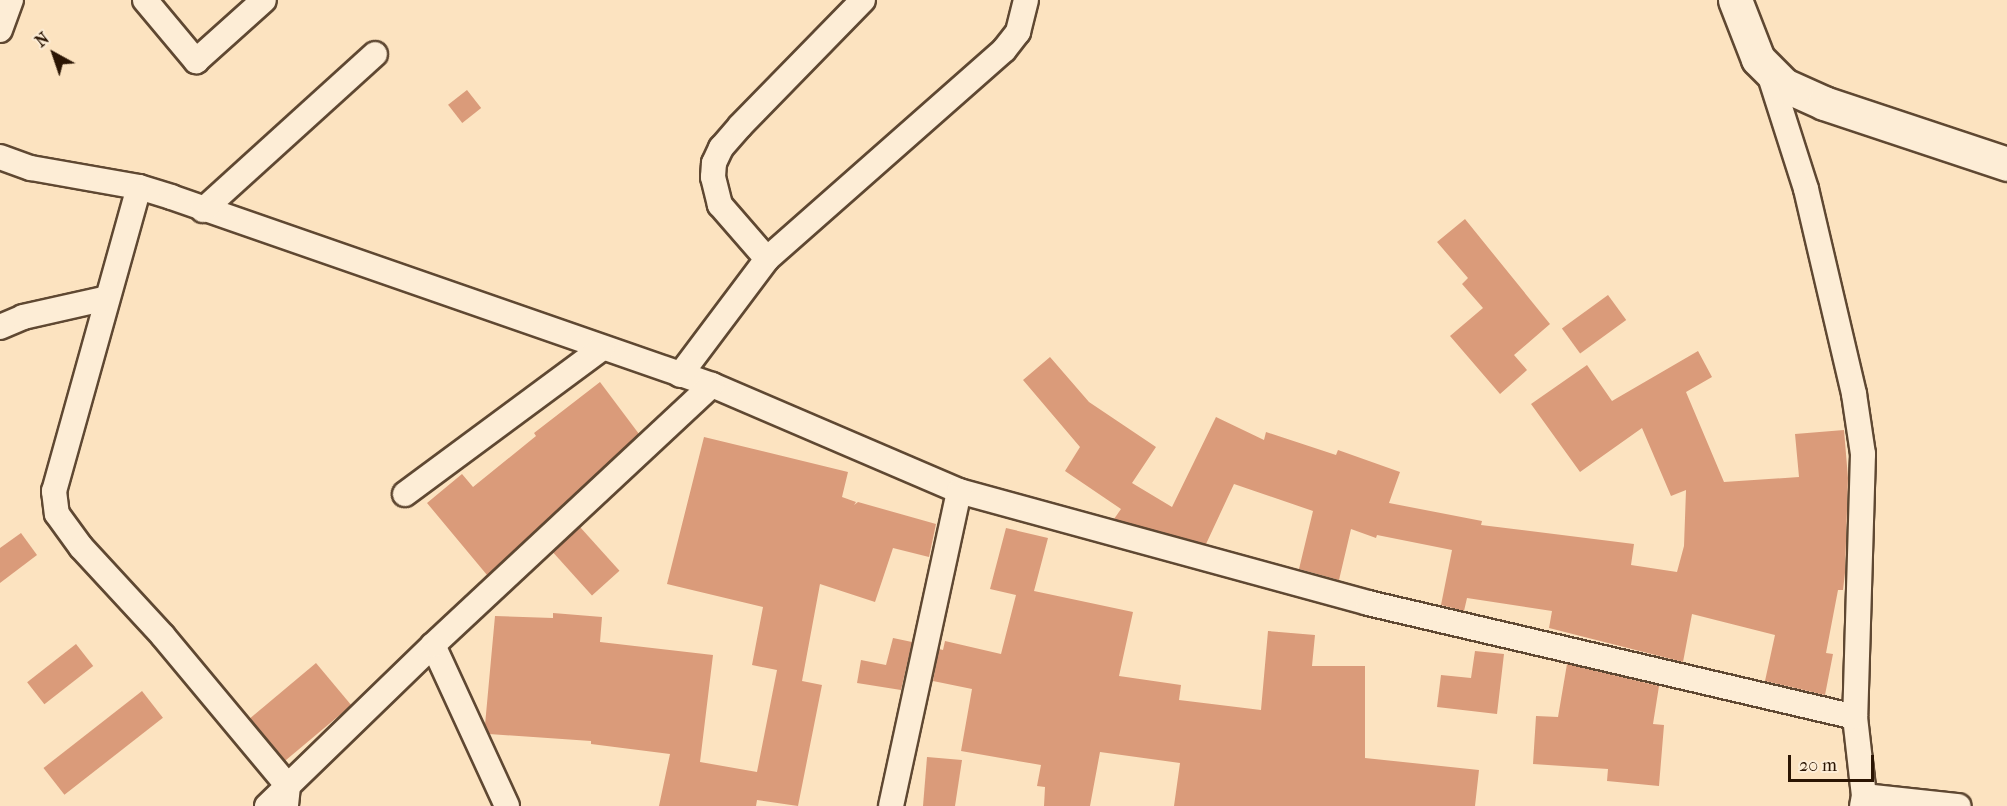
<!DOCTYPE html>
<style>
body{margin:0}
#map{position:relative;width:2007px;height:806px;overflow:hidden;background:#fce3c0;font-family:"IM FELL French Canon",serif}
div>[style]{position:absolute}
.building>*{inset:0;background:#da9b7a;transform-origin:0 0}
.roads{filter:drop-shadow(2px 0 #5f4832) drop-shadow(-2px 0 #5f4832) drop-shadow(0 2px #5f4832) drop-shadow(0 -2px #5f4832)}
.street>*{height:24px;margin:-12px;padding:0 12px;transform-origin:12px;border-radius:12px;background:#fdedd6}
.secondary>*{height:33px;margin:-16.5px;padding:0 16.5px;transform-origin:16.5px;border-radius:16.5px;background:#fdedd6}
span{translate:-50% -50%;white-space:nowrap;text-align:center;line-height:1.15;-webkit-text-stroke:5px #fdedd6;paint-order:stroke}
.north{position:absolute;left:24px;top:24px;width:60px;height:60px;-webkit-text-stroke:4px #fdedd6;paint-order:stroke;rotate:320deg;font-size:16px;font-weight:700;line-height:24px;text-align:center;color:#2b1503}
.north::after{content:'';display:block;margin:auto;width:21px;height:27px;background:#2b1503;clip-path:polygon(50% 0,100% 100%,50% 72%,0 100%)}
.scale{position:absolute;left:1788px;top:755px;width:86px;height:27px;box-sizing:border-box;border:3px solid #2b1503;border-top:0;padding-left:8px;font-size:18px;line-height:21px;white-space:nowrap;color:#2b1503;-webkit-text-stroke:4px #fdedd6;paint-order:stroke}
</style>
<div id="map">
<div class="building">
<i style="left:467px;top:90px;width:23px;height:24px;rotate:52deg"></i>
<i style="clip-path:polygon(1465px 219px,1550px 324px,1514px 355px,1527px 370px,1500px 394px,1450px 336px,1483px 308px,1462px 284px,1468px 278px,1437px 242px)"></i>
<i style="left:1608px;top:295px;width:31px;height:57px;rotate:54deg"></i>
<i style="clip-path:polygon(1698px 351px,1712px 377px,1686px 392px,1724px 482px,1799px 477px,1795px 434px,1844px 430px,1848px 478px,1845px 573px,1843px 590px,1838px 590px,1826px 653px,1833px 654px,1825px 695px,1765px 681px,1775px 635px,1692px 614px,1683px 662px,1549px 628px,1552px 611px,1467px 598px,1464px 611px,1441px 605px,1452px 550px,1377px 535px,1376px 538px,1351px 529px,1339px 580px,1299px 569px,1313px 511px,1234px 484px,1206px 544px,1114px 519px,1121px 509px,1065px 471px,1080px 447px,1023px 380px,1050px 357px,1089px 402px,1156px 447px,1132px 483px,1172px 507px,1216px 417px,1264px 440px,1266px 432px,1336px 455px,1338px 450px,1400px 472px,1389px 503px,1482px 521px,1481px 525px,1634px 544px,1631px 565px,1677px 572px,1684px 546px,1686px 490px,1671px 496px,1642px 428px,1580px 472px,1531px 404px,1587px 365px,1612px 401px)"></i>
<i style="clip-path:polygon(600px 382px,639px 434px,487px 575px,427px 503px,462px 474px,473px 487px,536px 436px,534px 433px)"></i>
<i style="clip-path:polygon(704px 437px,848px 472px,842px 497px,856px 502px,854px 505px,858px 502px,936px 524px,929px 557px,893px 548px,875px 602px,820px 584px,802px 681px,822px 685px,798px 806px,757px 800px,756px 806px,659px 806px,670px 754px,591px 744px,591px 741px,489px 734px,485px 725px,495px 616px,553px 618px,553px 613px,602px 617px,600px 642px,713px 655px,700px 762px,757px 772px,777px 670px,752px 665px,763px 607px,667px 584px)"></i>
<i style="left:580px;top:527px;width:59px;height:37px;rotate:48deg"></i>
<i style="clip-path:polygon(1006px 528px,1048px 538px,1034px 591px,1133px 612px,1119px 676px,1181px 685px,1179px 700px,1261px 710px,1268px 631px,1315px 635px,1312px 666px,1365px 666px,1365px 758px,1479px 770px,1475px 806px,1174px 806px,1180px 763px,1100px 752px,1090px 806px,1044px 806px,1045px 787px,1037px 786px,1041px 765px,961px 751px,972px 689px,933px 681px,939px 649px,943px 650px,945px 641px,1001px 654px,1016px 595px,990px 589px)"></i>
<i style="clip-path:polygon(21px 533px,37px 555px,0 583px,0 548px)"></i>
<i style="clip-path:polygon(893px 638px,912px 642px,901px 690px,857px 683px,861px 660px,886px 665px)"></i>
<i style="left:76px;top:644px;width:28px;height:62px;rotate:52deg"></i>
<i style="clip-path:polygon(1475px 651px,1504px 654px,1497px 714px,1437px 707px,1441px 675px,1471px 678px)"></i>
<i style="left:316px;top:663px;width:55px;height:86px;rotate:50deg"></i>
<i style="clip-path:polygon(1567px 664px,1659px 686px,1653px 724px,1664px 725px,1659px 786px,1607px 781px,1608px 769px,1533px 764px,1536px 716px,1558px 717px)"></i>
<i style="left:142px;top:691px;width:34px;height:125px;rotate:52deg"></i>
<i style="clip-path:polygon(927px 757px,962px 760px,955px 806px,923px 806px)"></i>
</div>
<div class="roads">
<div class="street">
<i style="left:145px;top:0;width:80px;rotate:50.1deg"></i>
<i style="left:196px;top:61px;width:91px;rotate:-41.9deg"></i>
<i style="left:0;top:30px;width:32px;rotate:-70deg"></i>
<i style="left:1769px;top:73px;width:122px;rotate:72.3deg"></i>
<i style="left:1806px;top:189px;width:211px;rotate:76.8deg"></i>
<i style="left:1854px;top:394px;width:61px;rotate:81.5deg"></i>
<i style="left:1863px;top:454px;width:263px;rotate:91.7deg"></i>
<i style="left:1855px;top:717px;width:80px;rotate:83.5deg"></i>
<i style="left:1864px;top:796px;width:10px;rotate:101deg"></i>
<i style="left:0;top:157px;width:33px;rotate:20deg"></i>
<i style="left:31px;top:168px;width:110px;rotate:10deg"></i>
<i style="left:139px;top:187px;width:34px;rotate:17deg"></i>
<i style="left:171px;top:197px;width:573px;rotate:19.16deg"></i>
<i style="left:712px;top:385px;width:269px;rotate:23.2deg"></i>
<i style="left:959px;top:491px;width:424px;rotate:15.3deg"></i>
<i style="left:1368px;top:603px;width:500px;rotate:13.17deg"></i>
<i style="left:139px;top:187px;width:316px;rotate:105.6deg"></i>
<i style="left:54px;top:491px;width:23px;rotate:83deg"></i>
<i style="left:57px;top:514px;width:41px;rotate:54deg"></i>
<i style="left:81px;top:547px;width:121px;rotate:47.3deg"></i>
<i style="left:163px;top:636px;width:195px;rotate:50.2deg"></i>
<i style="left:288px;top:786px;width:20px;rotate:96deg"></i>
<i style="left:203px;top:210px;width:232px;rotate:-42.2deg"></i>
<i style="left:767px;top:259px;width:72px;rotate:-131deg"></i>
<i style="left:720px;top:205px;width:29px;rotate:-104deg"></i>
<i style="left:713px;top:177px;width:14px;rotate:-86deg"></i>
<i style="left:714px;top:163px;width:17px;rotate:-65deg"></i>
<i style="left:721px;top:148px;width:29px;rotate:-49deg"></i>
<i style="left:740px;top:126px;width:176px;rotate:-45.7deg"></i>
<i style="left:0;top:327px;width:25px;rotate:-23deg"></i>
<i style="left:23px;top:317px;width:86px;rotate:-12.7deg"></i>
<i style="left:680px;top:375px;width:145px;rotate:-53.1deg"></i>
<i style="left:767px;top:259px;width:316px;rotate:-41.4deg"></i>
<i style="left:1004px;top:50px;width:23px;rotate:-52deg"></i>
<i style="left:1018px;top:32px;width:33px;rotate:-76deg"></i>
<i style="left:405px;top:494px;width:245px;rotate:-36.5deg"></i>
<i style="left:433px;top:645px;width:177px;rotate:65.3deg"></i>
<i style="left:1864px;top:796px;width:95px;rotate:6.1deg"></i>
<i style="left:267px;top:806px;width:231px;rotate:-44.1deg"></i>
<i style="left:433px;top:645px;width:381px;rotate:-43deg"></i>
<i style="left:891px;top:806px;width:322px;rotate:-77.8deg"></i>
</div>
<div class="secondary">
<i style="left:1735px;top:0;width:63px;rotate:68.7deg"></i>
<i style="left:1758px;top:59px;width:37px;rotate:45deg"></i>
<i style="left:1784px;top:85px;width:44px;rotate:24.2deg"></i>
<i style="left:1824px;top:103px;width:193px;rotate:18.4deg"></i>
</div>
</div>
<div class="north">N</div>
<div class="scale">20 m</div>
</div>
